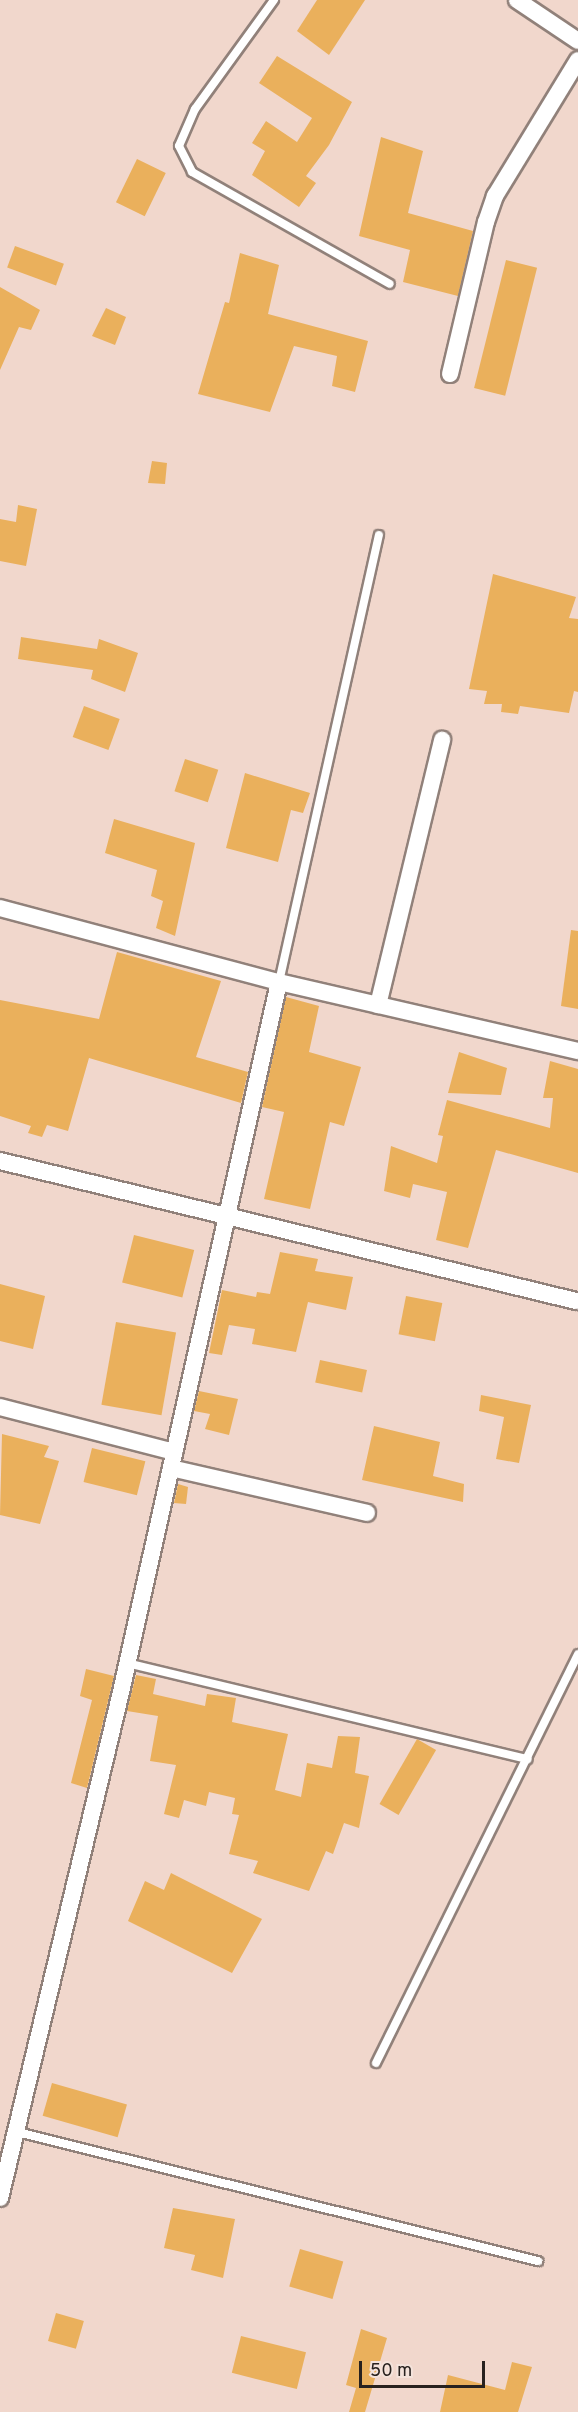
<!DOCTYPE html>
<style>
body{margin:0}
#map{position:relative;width:578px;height:2412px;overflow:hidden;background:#f4e3db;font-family:Overpass,sans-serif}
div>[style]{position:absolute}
.built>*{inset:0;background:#f1d7cc;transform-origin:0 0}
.building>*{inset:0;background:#eab05c;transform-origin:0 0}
.roads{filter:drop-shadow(2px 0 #91817a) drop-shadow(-2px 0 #91817a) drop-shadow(0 2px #91817a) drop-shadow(0 -2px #91817a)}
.service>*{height:8px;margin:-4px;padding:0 4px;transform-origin:4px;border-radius:4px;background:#fff}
.minor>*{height:16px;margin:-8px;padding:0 8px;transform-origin:8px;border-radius:8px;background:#fff}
span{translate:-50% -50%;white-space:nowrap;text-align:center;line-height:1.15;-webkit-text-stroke:4.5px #f4e3db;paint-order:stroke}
.scale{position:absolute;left:359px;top:2361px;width:126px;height:27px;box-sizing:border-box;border:3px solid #28221f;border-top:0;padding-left:8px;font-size:18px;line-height:21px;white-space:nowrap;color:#28221f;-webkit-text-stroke:4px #f4e3db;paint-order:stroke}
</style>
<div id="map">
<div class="built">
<i style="left:0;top:0;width:578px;height:2412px"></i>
</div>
<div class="building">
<i style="clip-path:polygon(317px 0,365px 0,329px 55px,297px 31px)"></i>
<i style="clip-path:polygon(277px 56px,352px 102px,329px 145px,306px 176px,316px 183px,299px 207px,252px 175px,265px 151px,252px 143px,266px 121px,297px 142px,312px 118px,259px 83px)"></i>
<i style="clip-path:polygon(381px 137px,423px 151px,408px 213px,473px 231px,458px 296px,403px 282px,410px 250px,359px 236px)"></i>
<i style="left:137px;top:159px;width:32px;height:48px;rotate:26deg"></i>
<i style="left:15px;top:246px;width:52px;height:23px;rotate:20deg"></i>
<i style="clip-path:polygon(240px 253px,279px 265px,268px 314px,368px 341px,355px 392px,332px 386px,337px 356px,294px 346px,270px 412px,198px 394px,225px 302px,229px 303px)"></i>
<i style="left:506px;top:260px;width:32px;height:132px;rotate:14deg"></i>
<i style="clip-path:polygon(0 287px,40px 310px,31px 330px,19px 327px,0 370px)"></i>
<i style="clip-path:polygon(106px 308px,126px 317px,115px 345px,92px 336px)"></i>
<i style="clip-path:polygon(152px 461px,167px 463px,165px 484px,148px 483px)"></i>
<i style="clip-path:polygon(18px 505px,37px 509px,26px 566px,0 561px,0 519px,16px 522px)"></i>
<i style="clip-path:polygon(493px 574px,576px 597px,569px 618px,578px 619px,578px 692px,574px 691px,569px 713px,520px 706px,518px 714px,501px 712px,502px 704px,484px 704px,487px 691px,469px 689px)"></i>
<i style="clip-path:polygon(21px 637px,97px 649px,99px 639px,138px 653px,125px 692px,91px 679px,93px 670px,18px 659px)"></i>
<i style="left:84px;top:706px;width:38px;height:33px;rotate:20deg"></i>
<i style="left:185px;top:759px;width:35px;height:34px;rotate:18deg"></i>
<i style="clip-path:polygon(245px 773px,310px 793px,303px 813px,291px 810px,278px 862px,226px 848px)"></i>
<i style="clip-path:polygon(114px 819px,195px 843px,175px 936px,156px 928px,163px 901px,151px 896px,157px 870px,105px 853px)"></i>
<i style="clip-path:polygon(571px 930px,578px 931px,578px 1009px,561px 1006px)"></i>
<i style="clip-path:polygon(117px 952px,221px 981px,196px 1057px,248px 1072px,241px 1103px,89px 1058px,68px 1131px,47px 1125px,42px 1137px,28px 1133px,31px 1126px,0 1116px,0 1000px,99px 1019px)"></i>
<i style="clip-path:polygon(286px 997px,319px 1006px,309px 1052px,361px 1067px,344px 1126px,330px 1122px,310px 1209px,264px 1199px,284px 1112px,262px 1107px)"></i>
<i style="clip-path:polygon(459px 1052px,507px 1068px,501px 1095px,448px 1093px)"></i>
<i style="clip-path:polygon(550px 1061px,578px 1069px,578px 1173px,496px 1150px,468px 1248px,436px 1240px,447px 1192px,413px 1184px,410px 1198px,384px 1191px,391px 1146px,437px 1163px,443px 1136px,438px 1135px,447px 1100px,550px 1128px,553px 1098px,543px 1098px)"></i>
<i style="left:134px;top:1235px;width:62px;height:49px;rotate:14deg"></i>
<i style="clip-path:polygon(280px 1252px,318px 1259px,315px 1271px,353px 1277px,346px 1310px,308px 1302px,296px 1352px,252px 1344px,255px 1329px,229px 1325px,222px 1355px,209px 1353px,222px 1290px,256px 1297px,257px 1292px,270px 1294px)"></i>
<i style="clip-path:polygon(0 1284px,45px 1296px,33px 1349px,0 1341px)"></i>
<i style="left:406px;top:1296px;width:37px;height:39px;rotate:11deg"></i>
<i style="left:116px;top:1322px;width:61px;height:84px;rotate:10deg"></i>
<i style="left:320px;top:1360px;width:48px;height:23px;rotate:12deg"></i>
<i style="clip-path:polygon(199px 1391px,238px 1399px,229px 1435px,205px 1429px,210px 1414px,194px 1411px)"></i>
<i style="clip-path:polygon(481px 1395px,531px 1405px,519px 1463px,496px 1459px,504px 1417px,479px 1411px)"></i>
<i style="clip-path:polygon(374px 1426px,440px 1442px,433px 1476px,464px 1484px,463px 1502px,362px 1480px)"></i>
<i style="clip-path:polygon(2px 1434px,49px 1446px,44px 1457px,59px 1461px,40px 1524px,0 1515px)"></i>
<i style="left:92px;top:1448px;width:55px;height:35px;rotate:14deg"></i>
<i style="clip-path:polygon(178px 1484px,188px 1487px,186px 1504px,174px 1503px)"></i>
<i style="clip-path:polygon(86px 1669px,114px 1676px,87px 1788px,71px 1783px,92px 1700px,80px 1696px)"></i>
<i style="clip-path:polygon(136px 1675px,156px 1679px,153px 1694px,205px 1706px,207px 1694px,236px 1698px,232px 1722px,288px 1734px,275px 1790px,301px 1797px,307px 1763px,332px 1768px,338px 1736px,360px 1737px,355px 1773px,369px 1776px,359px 1828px,344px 1823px,333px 1854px,326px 1851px,309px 1891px,253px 1873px,258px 1861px,229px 1854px,239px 1815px,232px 1814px,235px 1798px,209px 1792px,206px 1806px,184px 1800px,179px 1818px,164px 1814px,176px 1765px,150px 1761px,158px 1716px,127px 1711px)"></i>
<i style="left:417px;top:1739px;width:22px;height:75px;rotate:30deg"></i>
<i style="clip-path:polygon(171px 1873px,262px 1919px,232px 1973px,128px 1921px,145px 1881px,164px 1890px)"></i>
<i style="left:52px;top:2083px;width:78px;height:34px;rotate:16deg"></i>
<i style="clip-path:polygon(173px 2208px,235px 2219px,223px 2278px,191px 2270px,195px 2255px,164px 2248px)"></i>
<i style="left:300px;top:2249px;width:45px;height:39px;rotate:16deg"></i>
<i style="left:56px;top:2313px;width:29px;height:29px;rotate:16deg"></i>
<i style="clip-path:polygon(361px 2329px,387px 2338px,365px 2412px,349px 2412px,356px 2388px,346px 2385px)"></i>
<i style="left:241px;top:2336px;width:67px;height:38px;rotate:14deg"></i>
<i style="clip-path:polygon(512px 2362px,532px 2367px,518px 2412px,440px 2412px,448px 2375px,505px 2390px)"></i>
</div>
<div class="roads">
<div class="service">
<i style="left:274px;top:0;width:135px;rotate:125.9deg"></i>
<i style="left:195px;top:109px;width:40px;rotate:113.4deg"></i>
<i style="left:179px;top:146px;width:29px;rotate:63deg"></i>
<i style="left:192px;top:172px;width:227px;rotate:29.5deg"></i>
<i style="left:279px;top:982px;width:458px;rotate:-77.4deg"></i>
<i style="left:127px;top:1663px;width:412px;rotate:13.5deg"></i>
<i style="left:376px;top:2063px;width:456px;rotate:-63.7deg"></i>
<i style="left:17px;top:2132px;width:537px;rotate:13.91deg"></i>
</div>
<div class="minor">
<i style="left:517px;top:0;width:73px;rotate:33.9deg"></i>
<i style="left:450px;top:374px;width:156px;rotate:-76.7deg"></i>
<i style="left:486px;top:222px;width:28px;rotate:-71deg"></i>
<i style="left:495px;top:196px;width:159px;rotate:-58.6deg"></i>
<i style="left:0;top:908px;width:289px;rotate:14.9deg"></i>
<i style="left:279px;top:982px;width:307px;rotate:13deg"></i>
<i style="left:378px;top:1005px;width:273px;rotate:-76.4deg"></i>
<i style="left:0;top:1161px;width:593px;rotate:13.66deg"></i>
<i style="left:0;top:1407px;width:180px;rotate:14.5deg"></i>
<i style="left:171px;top:1468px;width:201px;rotate:12.9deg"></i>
<i style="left:0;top:2198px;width:520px;rotate:-76.55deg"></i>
<i style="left:121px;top:1692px;width:727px;rotate:-77.45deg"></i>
</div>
</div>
<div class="scale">50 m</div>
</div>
